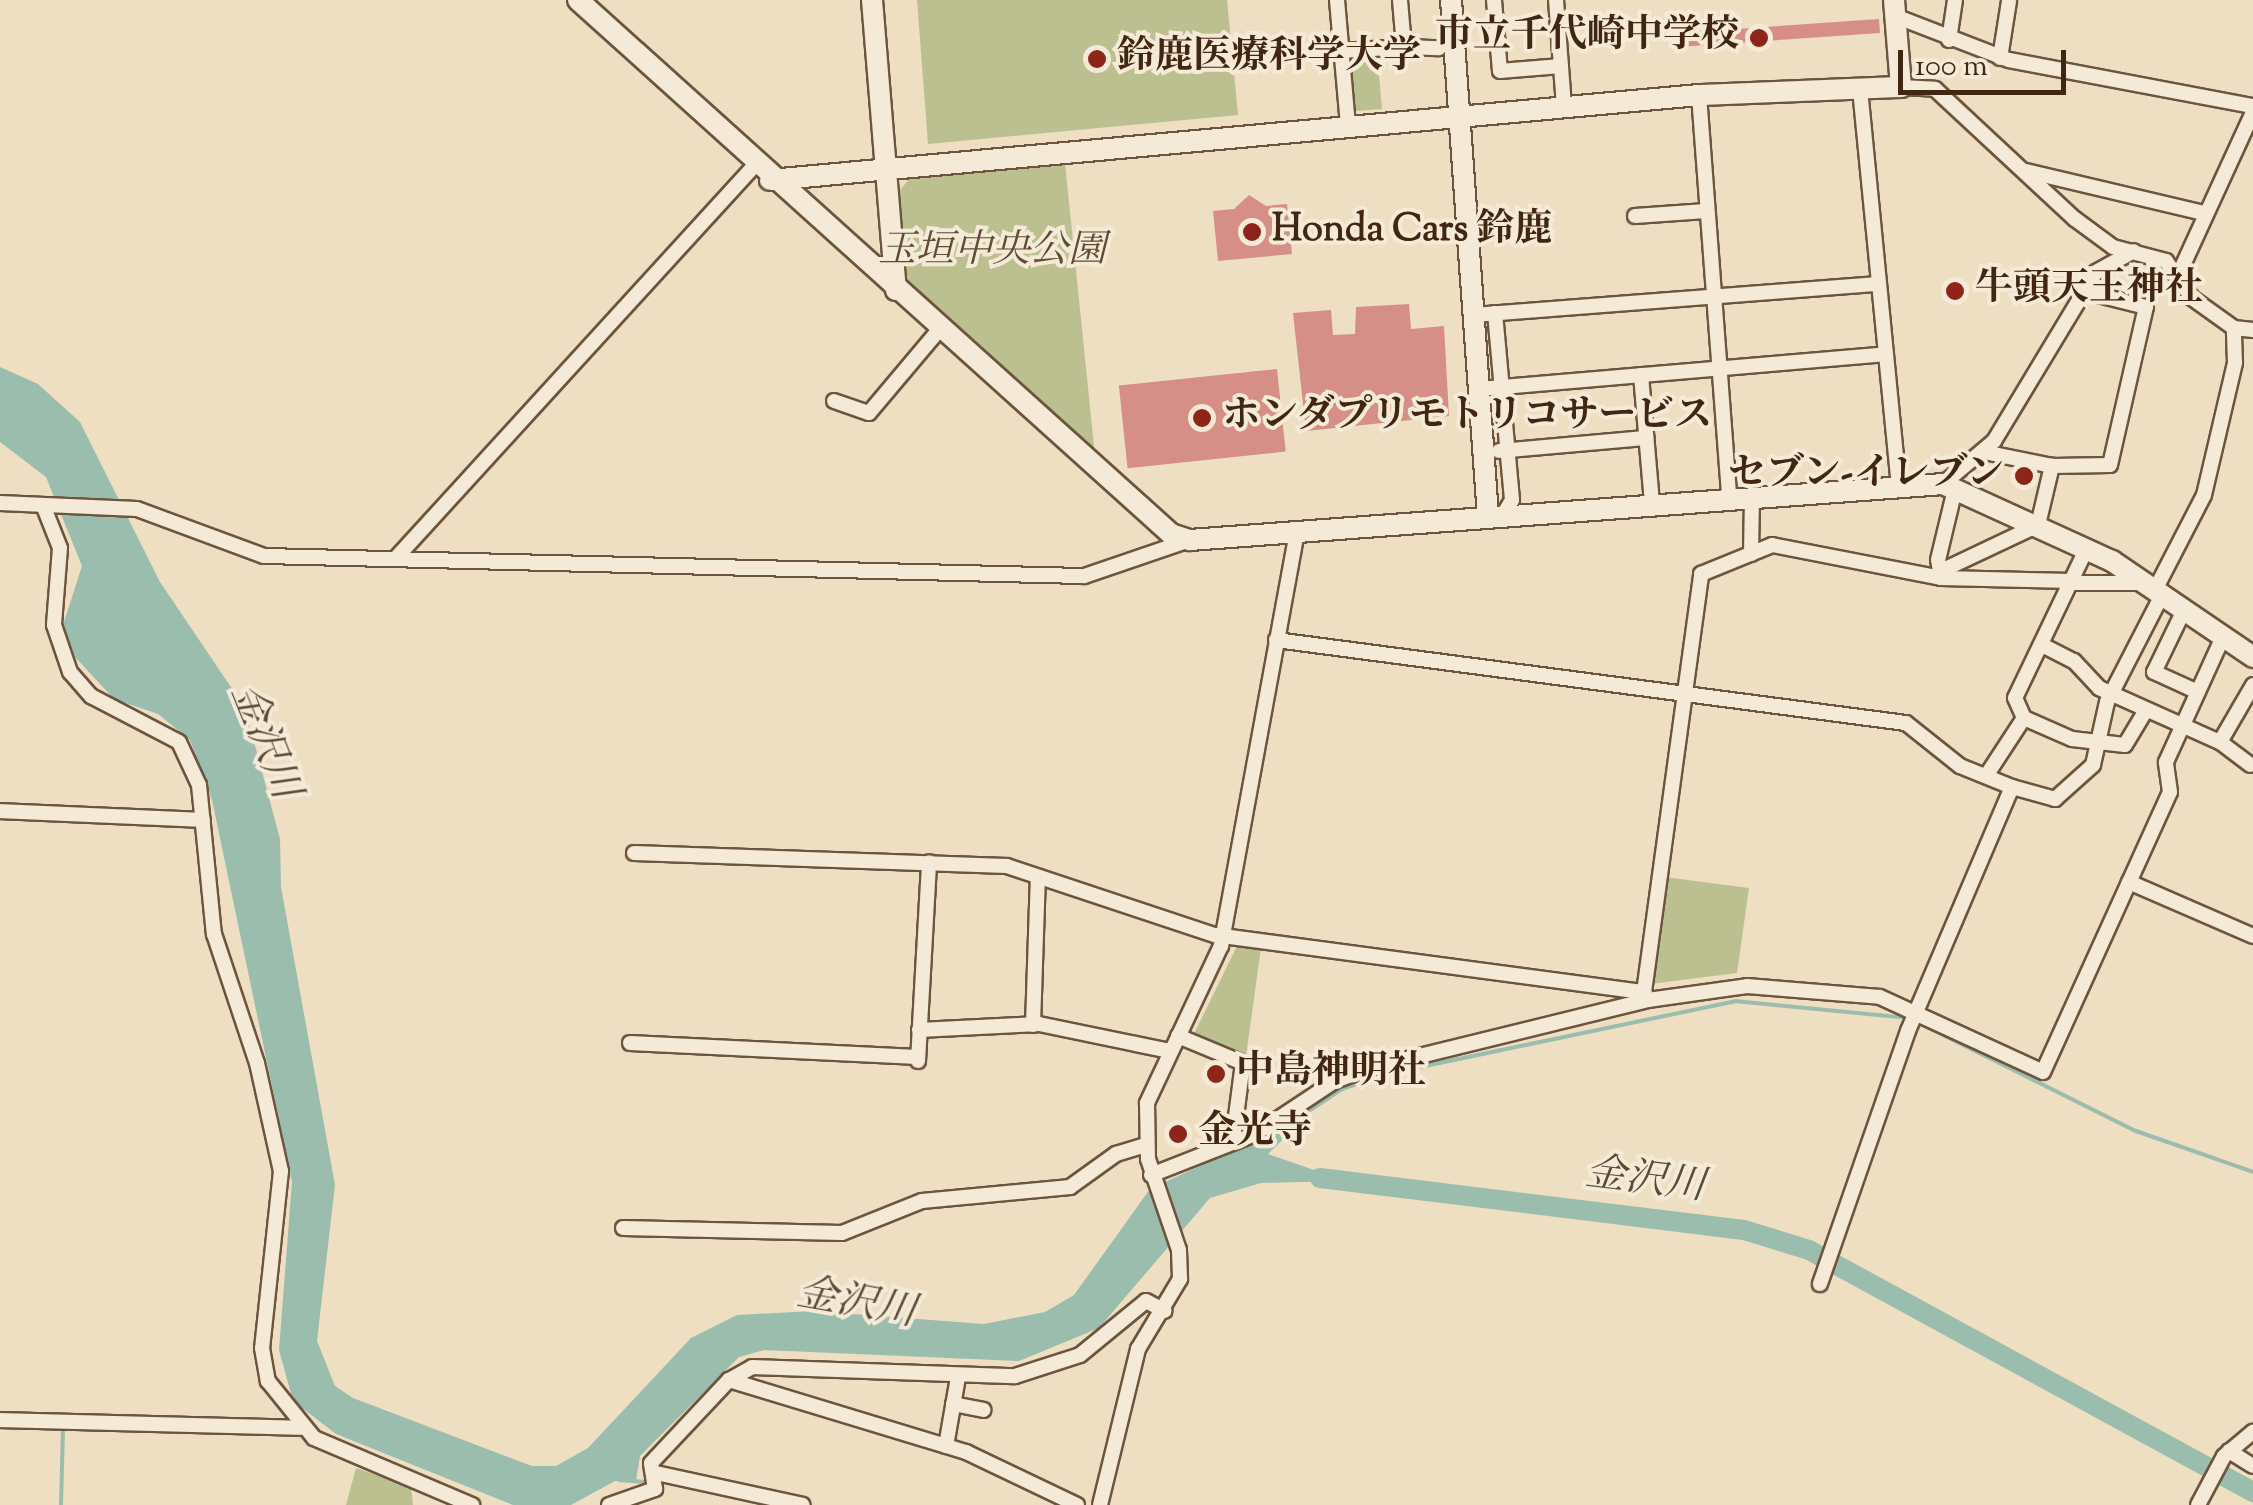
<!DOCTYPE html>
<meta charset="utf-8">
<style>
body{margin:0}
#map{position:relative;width:2253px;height:1505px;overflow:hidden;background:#eedec2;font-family:"Sorts Mill Goudy","Noto Serif JP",serif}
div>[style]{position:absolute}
.green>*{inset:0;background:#bcc090}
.water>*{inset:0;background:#9bbdae}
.stream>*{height:4px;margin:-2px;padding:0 2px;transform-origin:2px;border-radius:2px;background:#9bbdae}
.river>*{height:20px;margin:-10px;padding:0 10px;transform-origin:10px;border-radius:10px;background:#9bbdae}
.building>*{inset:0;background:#d68f86;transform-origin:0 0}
.roads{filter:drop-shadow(2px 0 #6c543e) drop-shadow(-2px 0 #6c543e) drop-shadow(0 2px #6c543e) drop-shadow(0 -2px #6c543e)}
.street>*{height:14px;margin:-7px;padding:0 7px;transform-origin:7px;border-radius:7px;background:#f4ead7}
.secondary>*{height:20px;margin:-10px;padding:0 10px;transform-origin:10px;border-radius:10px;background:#f4ead7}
.dots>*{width:28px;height:28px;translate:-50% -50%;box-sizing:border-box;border:5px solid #f4ead7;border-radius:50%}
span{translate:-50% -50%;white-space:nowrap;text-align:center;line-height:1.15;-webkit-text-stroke:8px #f4ead7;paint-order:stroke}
.poi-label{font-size:38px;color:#412612;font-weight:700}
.right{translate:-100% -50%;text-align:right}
.left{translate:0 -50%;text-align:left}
.park-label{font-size:38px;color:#604c32;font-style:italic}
.water-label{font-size:40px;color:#584c39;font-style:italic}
.scale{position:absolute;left:1898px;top:50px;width:168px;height:45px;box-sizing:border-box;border:5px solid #412612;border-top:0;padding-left:12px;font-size:30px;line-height:35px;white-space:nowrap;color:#412612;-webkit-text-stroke:8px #f4ead7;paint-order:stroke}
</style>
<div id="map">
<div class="green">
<i style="clip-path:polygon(917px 0,1227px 0,1238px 115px,928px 144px)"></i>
<i style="clip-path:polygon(1377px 54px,1382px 109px,1356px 111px,1348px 62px)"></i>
<i style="clip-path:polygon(1065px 163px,1095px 456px,904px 284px,896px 195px,910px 178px)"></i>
<i style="clip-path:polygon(1665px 877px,1749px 888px,1737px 973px,1650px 984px)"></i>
<i style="clip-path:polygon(1238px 944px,1261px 948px,1246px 1056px,1191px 1040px)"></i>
<i style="clip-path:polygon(356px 1468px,411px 1487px,413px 1505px,346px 1505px)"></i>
</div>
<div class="water">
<i style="clip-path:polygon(0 367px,38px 384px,80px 422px,160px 582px,245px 708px,280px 839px,281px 887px,335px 1185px,317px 1341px,335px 1386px,353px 1398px,532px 1466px,556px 1466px,588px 1448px,691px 1338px,737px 1315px,813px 1311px,984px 1324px,1045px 1312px,1074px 1295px,1150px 1189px,1306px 1117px,1268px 1154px,1346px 1181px,1261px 1183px,1210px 1198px,1099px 1328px,1019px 1361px,764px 1350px,739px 1357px,640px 1456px,636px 1481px,615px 1481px,571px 1505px,513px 1505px,336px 1434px,293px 1401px,279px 1350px,292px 1182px,212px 800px,190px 740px,158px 714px,114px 699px,75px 657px,63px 625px,82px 566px,46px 477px,0 442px)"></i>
</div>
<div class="stream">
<i style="left:1915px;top:1021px;width:247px;rotate:26.5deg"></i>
<i style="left:2136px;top:1131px;width:124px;rotate:19.3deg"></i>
<i style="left:1284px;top:1127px;width:69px;rotate:-33.2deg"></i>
<i style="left:1342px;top:1089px;width:42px;rotate:-19.3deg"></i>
<i style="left:1382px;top:1075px;width:361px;rotate:-11.8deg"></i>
<i style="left:1735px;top:1001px;width:173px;rotate:5.6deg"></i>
<i style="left:619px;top:1480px;width:31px;rotate:4deg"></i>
<i style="left:61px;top:1505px;width:78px;rotate:-88.5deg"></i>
</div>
<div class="river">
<i style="left:1320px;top:1178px;width:427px;rotate:7deg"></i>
<i style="left:1744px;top:1230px;width:68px;rotate:17.1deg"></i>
<i style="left:1809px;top:1250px;width:506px;rotate:28.59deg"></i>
</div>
<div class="building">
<i style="left:1879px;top:19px;width:14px;height:192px;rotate:86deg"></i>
<i style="clip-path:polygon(1249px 195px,1266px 206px,1287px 204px,1292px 254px,1218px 261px,1213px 211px,1234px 209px)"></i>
<i style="clip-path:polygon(1409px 304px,1411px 329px,1444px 326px,1449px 416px,1306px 431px,1293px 313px,1331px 310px,1333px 335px,1355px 334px,1356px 307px)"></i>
<i style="left:1277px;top:369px;width:83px;height:159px;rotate:84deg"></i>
</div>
<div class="roads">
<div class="street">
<i style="left:1337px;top:0;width:126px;rotate:85deg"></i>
<i style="left:1494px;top:0;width:71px;rotate:85.2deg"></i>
<i style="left:1500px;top:71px;width:61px;rotate:-4.7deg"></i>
<i style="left:1556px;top:0;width:107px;rotate:85.7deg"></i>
<i style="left:1895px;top:16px;width:122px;rotate:21.1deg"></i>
<i style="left:2009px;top:60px;width:248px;rotate:10.7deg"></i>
<i style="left:1949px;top:40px;width:40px;rotate:-81.5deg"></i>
<i style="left:1404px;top:47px;width:35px;rotate:2deg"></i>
<i style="left:1341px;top:51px;width:63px;rotate:-3.6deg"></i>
<i style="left:1404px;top:47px;width:47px;rotate:-94.9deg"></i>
<i style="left:2000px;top:58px;width:58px;rotate:-81deg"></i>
<i style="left:1901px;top:87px;width:34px;rotate:3deg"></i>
<i style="left:1935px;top:89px;width:191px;rotate:42.9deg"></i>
<i style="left:2075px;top:219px;width:47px;rotate:36.4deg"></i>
<i style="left:2113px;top:247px;width:55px;rotate:14.8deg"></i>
<i style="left:2166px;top:261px;width:45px;rotate:54.9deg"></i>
<i style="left:2192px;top:298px;width:52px;rotate:35.5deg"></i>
<i style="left:2234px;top:328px;width:19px;rotate:6deg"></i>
<i style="left:1860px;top:89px;width:397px;rotate:84.4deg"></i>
<i style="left:1699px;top:95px;width:402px;rotate:85.7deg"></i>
<i style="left:2026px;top:171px;width:182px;rotate:13.3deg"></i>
<i style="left:1635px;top:216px;width:71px;rotate:-4deg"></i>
<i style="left:2178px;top:276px;width:180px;rotate:-65.4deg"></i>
<i style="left:1495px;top:313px;width:188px;rotate:84.8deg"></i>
<i style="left:1512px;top:500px;width:17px;rotate:121deg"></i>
<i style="left:1474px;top:315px;width:405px;rotate:-4.4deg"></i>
<i style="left:1641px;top:375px;width:128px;rotate:85.1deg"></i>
<i style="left:1480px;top:389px;width:407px;rotate:-4.9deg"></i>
<i style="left:834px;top:401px;width:37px;rotate:19deg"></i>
<i style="left:869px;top:413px;width:109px;rotate:-49.9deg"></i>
<i style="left:1499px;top:451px;width:148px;rotate:-5.1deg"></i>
<i style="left:1984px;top:452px;width:69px;rotate:11.6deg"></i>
<i style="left:2052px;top:466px;width:58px;rotate:-1deg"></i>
<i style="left:2110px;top:465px;width:162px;rotate:-77.2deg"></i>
<i style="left:2146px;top:307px;width:66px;rotate:-166deg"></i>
<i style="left:1943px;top:484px;width:67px;rotate:-40.1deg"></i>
<i style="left:1994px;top:441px;width:197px;rotate:-58.9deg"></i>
<i style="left:2096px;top:272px;width:43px;rotate:-28.9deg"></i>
<i style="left:0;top:503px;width:137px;rotate:2.5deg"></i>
<i style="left:137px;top:509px;width:135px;rotate:20.3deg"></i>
<i style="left:264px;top:556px;width:820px;rotate:1.4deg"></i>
<i style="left:1084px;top:576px;width:112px;rotate:-18.8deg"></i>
<i style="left:43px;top:505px;width:46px;rotate:68.4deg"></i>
<i style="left:60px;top:548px;width:77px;rotate:94.5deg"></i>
<i style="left:54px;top:625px;width:50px;rotate:71.2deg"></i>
<i style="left:70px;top:672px;width:32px;rotate:49deg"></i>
<i style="left:91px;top:696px;width:99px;rotate:27.6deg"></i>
<i style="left:179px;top:742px;width:47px;rotate:65.1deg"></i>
<i style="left:199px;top:785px;width:150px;rotate:84.3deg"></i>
<i style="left:214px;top:934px;width:136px;rotate:71.6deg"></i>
<i style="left:257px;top:1063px;width:111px;rotate:77.5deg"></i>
<i style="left:281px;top:1171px;width:178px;rotate:96.1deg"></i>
<i style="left:262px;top:1348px;width:34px;rotate:80deg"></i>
<i style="left:268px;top:1381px;width:73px;rotate:51.1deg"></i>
<i style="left:314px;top:1438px;width:172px;rotate:23deg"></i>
<i style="left:1751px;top:554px;width:59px;rotate:-89deg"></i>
<i style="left:396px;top:558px;width:532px;rotate:-47.59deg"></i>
<i style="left:1943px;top:570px;width:105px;rotate:-25.3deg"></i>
<i style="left:2038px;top:525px;width:61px;rotate:-76.7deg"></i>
<i style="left:1941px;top:578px;width:18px;rotate:-99deg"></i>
<i style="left:1938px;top:560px;width:73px;rotate:-76.5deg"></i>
<i style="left:2070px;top:583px;width:74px"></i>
<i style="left:2156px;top:588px;width:105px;rotate:-62.7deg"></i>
<i style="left:2204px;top:495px;width:136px;rotate:-76.8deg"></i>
<i style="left:2235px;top:363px;width:35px;rotate:-92deg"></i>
<i style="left:2185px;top:608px;width:71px;rotate:115.8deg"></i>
<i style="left:2154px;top:672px;width:48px;rotate:24.4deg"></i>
<i style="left:1276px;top:640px;width:635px;rotate:7.51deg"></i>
<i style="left:1906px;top:723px;width:69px;rotate:38.5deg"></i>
<i style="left:1960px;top:766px;width:56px;rotate:22deg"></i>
<i style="left:2012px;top:787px;width:265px;rotate:113.1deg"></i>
<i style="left:1908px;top:1031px;width:268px;rotate:109.2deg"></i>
<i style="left:2044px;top:646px;width:34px;rotate:27deg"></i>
<i style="left:2074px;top:661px;width:37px;rotate:47deg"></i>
<i style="left:2099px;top:688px;width:133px;rotate:24.1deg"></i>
<i style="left:2220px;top:742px;width:38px;rotate:37deg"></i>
<i style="left:2024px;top:718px;width:52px;rotate:23.6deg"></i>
<i style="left:2072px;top:739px;width:53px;rotate:6.5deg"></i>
<i style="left:2125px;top:745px;width:41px;rotate:-59deg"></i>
<i style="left:2220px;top:742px;width:66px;rotate:-59.9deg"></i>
<i style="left:1986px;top:776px;width:69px;rotate:-56.8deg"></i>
<i style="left:2024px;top:718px;width:22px;rotate:-114deg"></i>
<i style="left:2015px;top:698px;width:166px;rotate:-64.4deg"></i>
<i style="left:2012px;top:787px;width:45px;rotate:15.6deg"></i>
<i style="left:2055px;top:799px;width:51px;rotate:-41.8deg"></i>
<i style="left:2093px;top:765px;width:65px;rotate:-77.5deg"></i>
<i style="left:2107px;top:702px;width:123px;rotate:-62.8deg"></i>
<i style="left:0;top:811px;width:203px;rotate:2.5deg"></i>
<i style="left:634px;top:853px;width:373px;rotate:2deg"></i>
<i style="left:1007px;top:866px;width:219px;rotate:18.4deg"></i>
<i style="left:1215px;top:935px;width:433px;rotate:7.6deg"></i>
<i style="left:1644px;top:992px;width:9px;rotate:63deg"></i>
<i style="left:1648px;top:1000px;width:100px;rotate:-8deg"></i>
<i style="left:1747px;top:986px;width:133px;rotate:4.7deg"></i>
<i style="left:1880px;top:997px;width:179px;rotate:24.7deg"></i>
<i style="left:2043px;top:1072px;width:307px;rotate:-65.6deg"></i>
<i style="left:2170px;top:792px;width:30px;rotate:-98deg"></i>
<i style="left:2166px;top:762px;width:137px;rotate:-65.5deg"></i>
<i style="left:2129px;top:882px;width:135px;rotate:23.5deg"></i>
<i style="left:1644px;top:992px;width:422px;rotate:-82.2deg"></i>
<i style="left:1701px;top:574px;width:77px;rotate:-22.2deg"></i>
<i style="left:1772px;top:545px;width:172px;rotate:11deg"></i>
<i style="left:1941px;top:578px;width:130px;rotate:1.3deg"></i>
<i style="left:1033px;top:1025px;width:148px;rotate:-88.1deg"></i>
<i style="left:919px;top:1030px;width:120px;rotate:-2.9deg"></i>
<i style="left:1039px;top:1024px;width:133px;rotate:11.7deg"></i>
<i style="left:1178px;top:1036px;width:70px;rotate:22.6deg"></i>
<i style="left:1243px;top:1063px;width:77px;rotate:97.5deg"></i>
<i style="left:630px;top:1043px;width:288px;rotate:2.8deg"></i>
<i style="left:918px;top:1061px;width:199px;rotate:-86.8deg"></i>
<i style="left:1151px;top:1175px;width:112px;rotate:-21.5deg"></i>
<i style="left:1255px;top:1134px;width:96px;rotate:-33.5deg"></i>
<i style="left:1335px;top:1081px;width:38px;rotate:-20deg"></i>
<i style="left:1371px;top:1068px;width:285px;rotate:-13.8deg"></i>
<i style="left:623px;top:1228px;width:219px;rotate:1.3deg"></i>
<i style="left:842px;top:1233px;width:86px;rotate:-21.8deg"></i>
<i style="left:922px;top:1201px;width:149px;rotate:-5.4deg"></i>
<i style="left:1070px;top:1187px;width:57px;rotate:-35.7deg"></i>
<i style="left:1116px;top:1154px;width:31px;rotate:-17deg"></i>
<i style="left:729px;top:1380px;width:248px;rotate:16.9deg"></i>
<i style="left:966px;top:1452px;width:123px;rotate:25.5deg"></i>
<i style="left:953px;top:1404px;width:31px;rotate:11deg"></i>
<i style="left:0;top:1420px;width:301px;rotate:1.5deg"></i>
<i style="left:946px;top:1446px;width:70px;rotate:-80.1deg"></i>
<i style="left:2229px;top:1451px;width:28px;rotate:32deg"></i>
<i style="left:656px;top:1473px;width:150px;rotate:12.3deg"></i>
<i style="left:609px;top:1505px;width:49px;rotate:-19.2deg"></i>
<i style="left:655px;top:1489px;width:26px;rotate:-99deg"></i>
<i style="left:651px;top:1463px;width:114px;rotate:-46.8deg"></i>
<i style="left:729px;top:1380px;width:26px;rotate:-29deg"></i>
<i style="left:752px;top:1367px;width:263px;rotate:2deg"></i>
<i style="left:1015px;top:1376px;width:68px;rotate:-17.9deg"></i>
<i style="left:1080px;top:1355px;width:85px;rotate:-39.3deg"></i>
<i style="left:1146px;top:1301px;width:21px;rotate:28deg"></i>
<i style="left:1100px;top:1505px;width:161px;rotate:-76.3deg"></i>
<i style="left:1138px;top:1349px;width:82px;rotate:-59deg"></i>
<i style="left:1180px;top:1279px;width:29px;rotate:-92deg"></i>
<i style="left:1179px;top:1250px;width:96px;rotate:-108.8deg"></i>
<i style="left:1148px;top:1159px;width:56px;rotate:-91deg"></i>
<i style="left:1147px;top:1103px;width:174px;rotate:-64.8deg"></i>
<i style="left:1221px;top:946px;width:421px;rotate:-79.6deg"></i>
<i style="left:2198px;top:1505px;width:55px;rotate:-62deg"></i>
<i style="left:2224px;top:1456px;width:38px;rotate:-40deg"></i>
</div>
<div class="secondary">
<i style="left:578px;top:0;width:798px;rotate:42deg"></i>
<i style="left:1171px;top:534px;width:20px;rotate:18deg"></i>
<i style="left:1190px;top:540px;width:755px;rotate:-4.25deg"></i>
<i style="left:1943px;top:484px;width:186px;rotate:24.5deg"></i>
<i style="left:2112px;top:561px;width:171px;rotate:34.2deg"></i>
<i style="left:872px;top:0;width:291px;rotate:85.3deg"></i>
<i style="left:1451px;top:0;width:517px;rotate:85.9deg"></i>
<i style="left:770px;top:180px;width:933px;rotate:-5.23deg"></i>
<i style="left:1699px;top:95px;width:202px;rotate:-2.3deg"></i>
<i style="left:1901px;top:87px;width:87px;rotate:-94.6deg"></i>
</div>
</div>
<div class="dots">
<i style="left:1759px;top:38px;background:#8f2418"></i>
<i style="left:1097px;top:59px;background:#8f2418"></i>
<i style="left:1252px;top:232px;background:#8f2418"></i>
<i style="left:1955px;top:291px;background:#8f2418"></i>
<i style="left:1202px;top:418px;background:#8f2418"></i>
<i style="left:2024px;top:476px;background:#8f2418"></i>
<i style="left:1216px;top:1074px;background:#8f2418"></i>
<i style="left:1178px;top:1134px;background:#8f2418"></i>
</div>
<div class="poi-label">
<span class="right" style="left:1739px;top:38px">市立千代崎中学校</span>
<span class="left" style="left:1117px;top:59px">鈴鹿医療科学大学</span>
<span class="left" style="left:1272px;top:232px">Honda Cars 鈴鹿</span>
<span class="left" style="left:1975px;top:291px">牛頭天王神社</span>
<span class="left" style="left:1222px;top:418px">ホンダプリモトリコサービス</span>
<span class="right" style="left:2004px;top:476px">セブン-イレブン</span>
<span class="left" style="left:1236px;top:1074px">中島神明社</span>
<span class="left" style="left:1198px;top:1134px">金光寺</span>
</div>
<div class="park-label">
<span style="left:992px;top:253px">玉垣中央公園</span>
</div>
<div class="water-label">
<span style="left:263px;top:742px;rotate:68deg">金沢川</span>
<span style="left:1645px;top:1182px;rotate:7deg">金沢川</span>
<span style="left:856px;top:1305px;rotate:10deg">金沢川</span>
</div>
<div class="scale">100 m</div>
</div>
